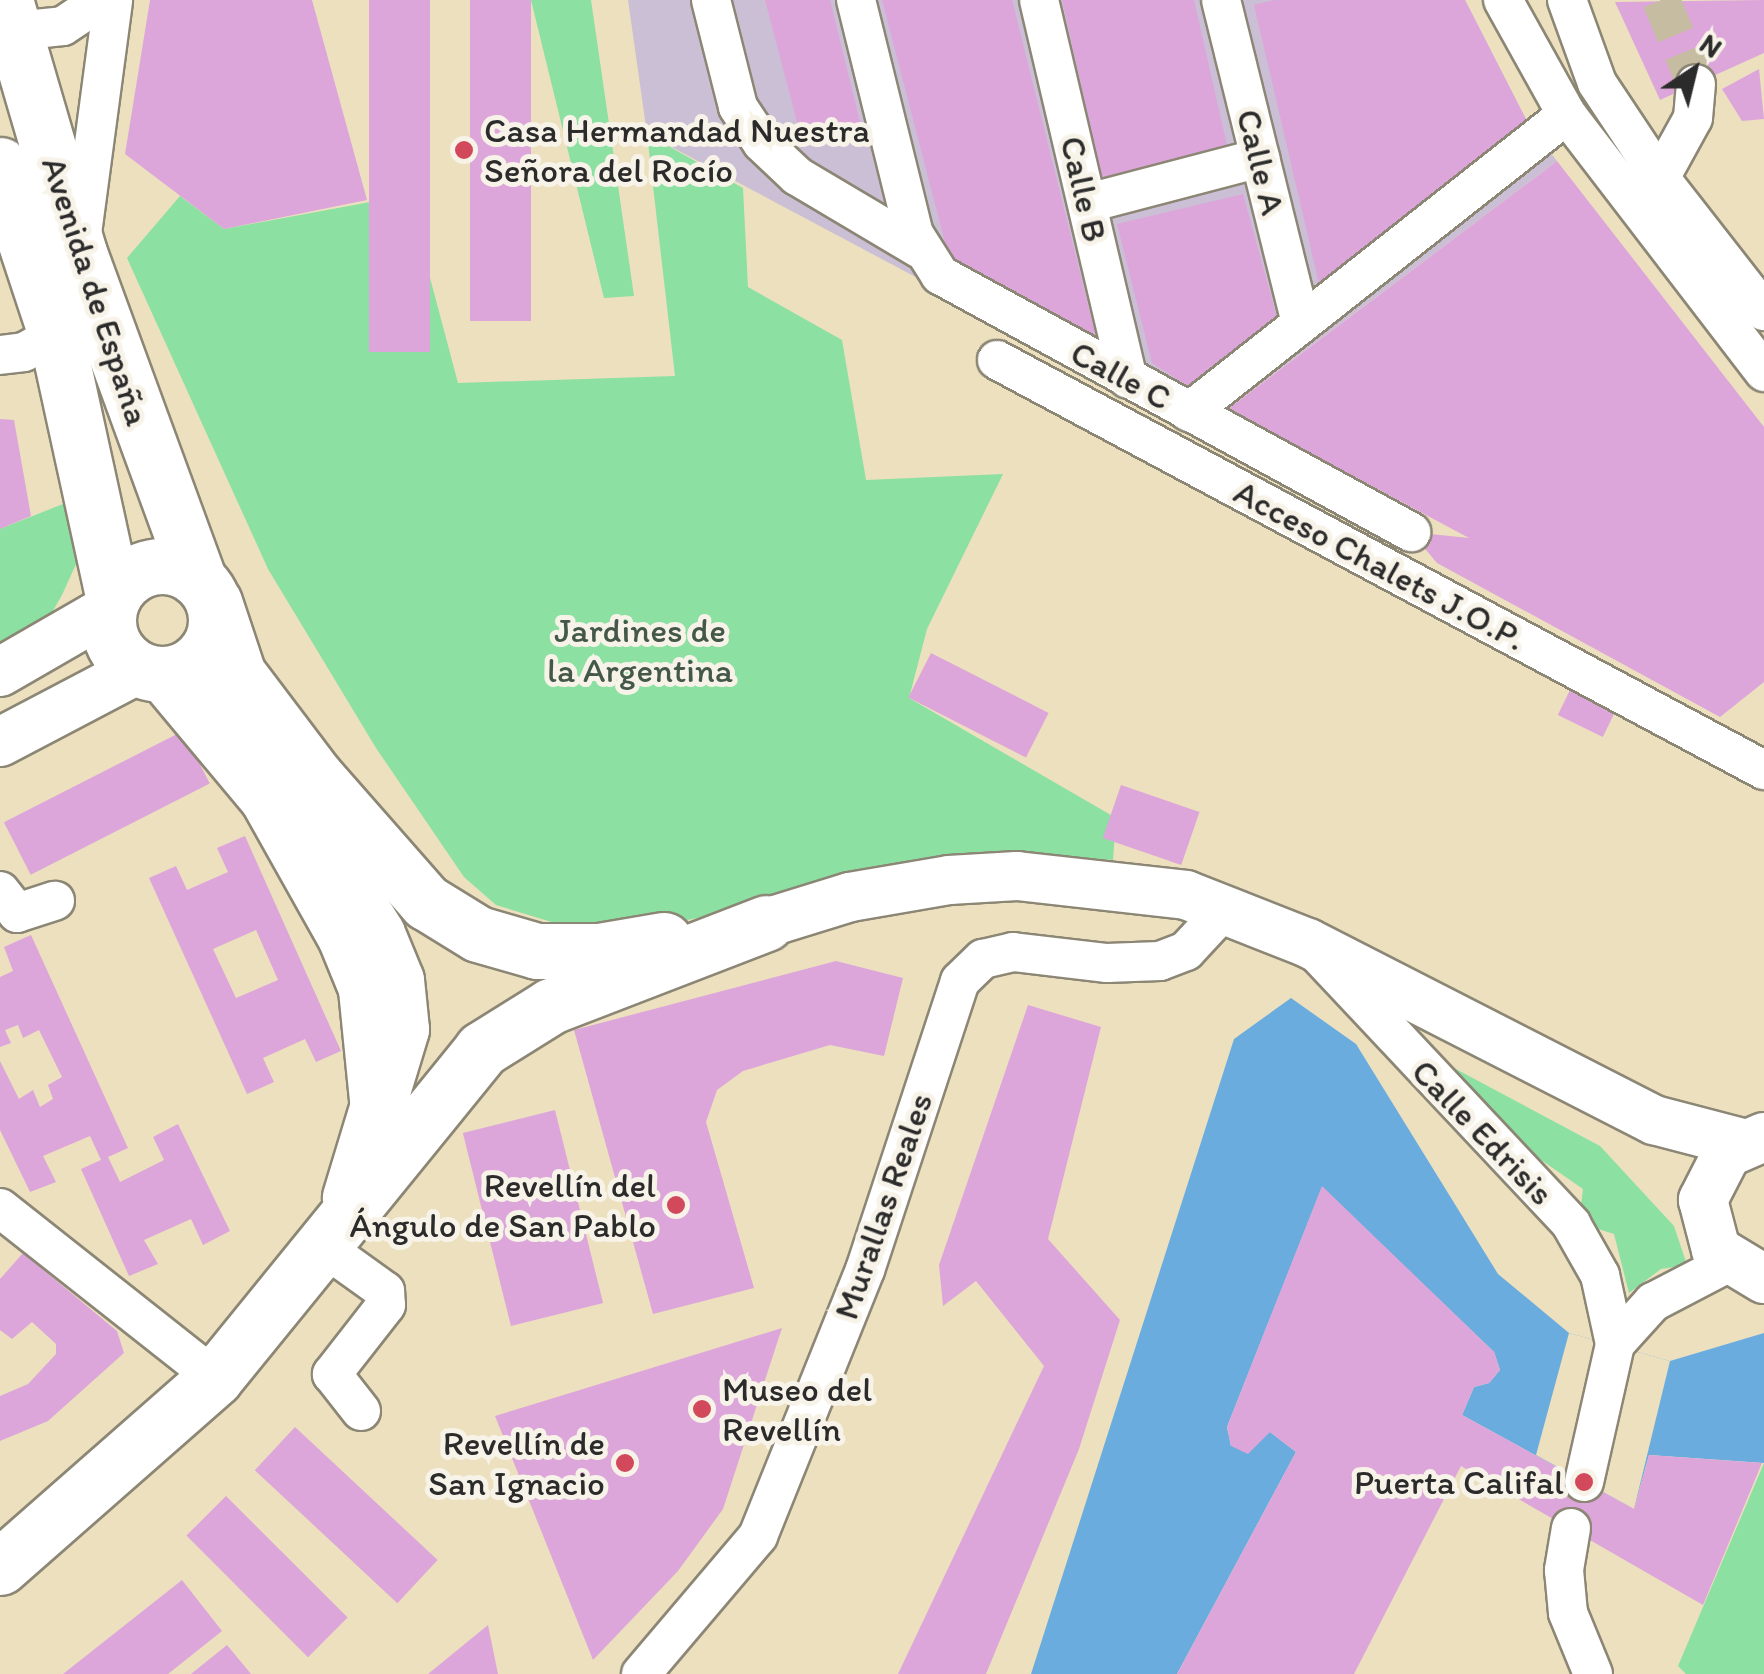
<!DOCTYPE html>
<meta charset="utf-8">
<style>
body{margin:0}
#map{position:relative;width:1764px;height:1674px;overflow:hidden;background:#ece0bf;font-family:Itim,sans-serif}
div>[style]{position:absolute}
.industrial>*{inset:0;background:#cbbfd5}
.green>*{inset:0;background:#8be0a2}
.water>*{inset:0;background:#6aacde}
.pier>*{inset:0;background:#ece0bf}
.building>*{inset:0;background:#dda6da;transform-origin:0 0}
.minor-tunnel>*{height:38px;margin-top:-19px;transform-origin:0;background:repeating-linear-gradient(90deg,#c5bca1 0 38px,transparent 0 57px)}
.roads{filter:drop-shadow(2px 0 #8c8675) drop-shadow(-2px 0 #8c8675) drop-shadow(0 2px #8c8675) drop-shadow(0 -2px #8c8675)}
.minor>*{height:38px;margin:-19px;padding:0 19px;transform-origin:19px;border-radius:19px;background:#fff}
.major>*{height:48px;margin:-24px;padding:0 24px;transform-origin:24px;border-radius:24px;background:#fff}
.highway>*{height:55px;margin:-27.5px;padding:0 27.5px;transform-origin:27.5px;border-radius:27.5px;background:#fff}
.highway>.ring{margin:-27.5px;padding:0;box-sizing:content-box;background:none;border:55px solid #fff;border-radius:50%}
.dots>*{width:28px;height:28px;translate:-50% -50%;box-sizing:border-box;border:5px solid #f7f3e8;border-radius:50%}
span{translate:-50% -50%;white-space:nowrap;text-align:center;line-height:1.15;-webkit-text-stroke:10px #f7f3e8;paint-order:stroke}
.poi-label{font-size:35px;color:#2b2b2b}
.left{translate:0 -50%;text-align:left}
.right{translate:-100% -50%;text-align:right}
.street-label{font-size:35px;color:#2b2b2b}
.park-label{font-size:35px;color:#435849}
.north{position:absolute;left:1644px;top:20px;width:100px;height:100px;-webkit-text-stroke:8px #f7f3e8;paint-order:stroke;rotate:35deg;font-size:28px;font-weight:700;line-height:40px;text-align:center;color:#2b2b2b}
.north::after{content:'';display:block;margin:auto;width:35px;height:45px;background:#2b2b2b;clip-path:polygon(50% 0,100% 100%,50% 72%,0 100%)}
</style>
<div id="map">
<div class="industrial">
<i style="clip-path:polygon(628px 0,1465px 0,1530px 127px,1557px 161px,1201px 429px,647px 134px)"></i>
</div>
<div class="green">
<i style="clip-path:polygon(531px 0,591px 0,634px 296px,604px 298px)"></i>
<i style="clip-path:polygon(647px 134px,743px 188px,748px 287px,842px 340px,866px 480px,1003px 474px,927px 629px,909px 698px,1116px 818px,1113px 860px,1037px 854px,687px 920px,614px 932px,578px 930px,496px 905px,464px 877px,376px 748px,268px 569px,127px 258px,180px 196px,224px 229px,408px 195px,458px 383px,675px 376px)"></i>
<i style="clip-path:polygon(68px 502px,77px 562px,62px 595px,50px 616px,0 652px,0 529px)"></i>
<i style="clip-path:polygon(1454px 1068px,1600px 1146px,1674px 1226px,1687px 1265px,1661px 1269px,1629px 1293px,1614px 1234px,1579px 1223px,1583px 1189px,1511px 1139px,1451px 1075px)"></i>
<i style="clip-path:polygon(1764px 1463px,1764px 1674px,1686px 1674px,1678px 1666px)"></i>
</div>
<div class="water">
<i style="clip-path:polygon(1291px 998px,1356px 1044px,1498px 1274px,1569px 1333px,1670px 1361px,1764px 1333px,1764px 1463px,1649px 1455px,1634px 1509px,1462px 1415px,1474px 1387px,1489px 1383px,1500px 1370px,1494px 1352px,1322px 1187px,1227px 1427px,1231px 1446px,1270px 1432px,1296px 1452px,1177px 1674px,1031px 1674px,1234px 1039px)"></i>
</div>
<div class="pier">
<i style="clip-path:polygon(1569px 1333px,1670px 1361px,1634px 1509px,1536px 1455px)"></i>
</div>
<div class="building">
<i style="clip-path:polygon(150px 0,312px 0,367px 200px,224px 229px,125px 154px)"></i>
<i style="left:369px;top:0;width:61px;height:352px"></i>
<i style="left:470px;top:0;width:61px;height:321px"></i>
<i style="clip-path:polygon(765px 0,830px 0,861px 126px,802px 141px)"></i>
<i style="clip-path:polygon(882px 0,1012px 0,1096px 337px,949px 258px)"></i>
<i style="clip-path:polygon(1062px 0,1194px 0,1229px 154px,1103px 182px)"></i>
<i style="clip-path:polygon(1274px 0,1465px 0,1530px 127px,1320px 288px,1254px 5px)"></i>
<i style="clip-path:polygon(1764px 0,1764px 53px,1660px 100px,1615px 2px)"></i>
<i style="clip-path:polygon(1759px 69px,1764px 119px,1742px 121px,1722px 89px)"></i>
<i style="clip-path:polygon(1557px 161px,1764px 427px,1764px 682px,1720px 717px,1437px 563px,1411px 532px,1469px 538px,1228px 409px)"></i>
<i style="clip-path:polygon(1243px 194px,1279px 325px,1191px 388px,1152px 363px,1117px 224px)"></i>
<i style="clip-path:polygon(0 419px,14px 420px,31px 516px,0 529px)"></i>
<i style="left:931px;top:653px;width:132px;height:50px;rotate:27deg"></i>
<i style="left:1571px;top:688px;width:50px;height:30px;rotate:26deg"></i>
<i style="left:183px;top:731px;width:59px;height:201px;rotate:63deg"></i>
<i style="left:1121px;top:785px;width:83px;height:56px;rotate:19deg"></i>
<i style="clip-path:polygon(evenodd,245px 836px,341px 1051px,316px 1062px,305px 1039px,263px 1058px,274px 1082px,247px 1094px,149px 878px,176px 866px,187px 890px,228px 872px,217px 848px,245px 836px,256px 930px,278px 980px,236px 998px,213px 949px,256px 930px)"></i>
<i style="clip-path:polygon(31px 935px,128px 1148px,108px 1157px,120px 1182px,164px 1160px,153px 1137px,178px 1124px,230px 1231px,203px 1245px,191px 1219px,144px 1240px,158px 1264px,129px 1276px,81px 1169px,101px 1160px,90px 1136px,43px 1156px,56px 1182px,30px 1192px,0 1130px,0 1061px,19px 1099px,33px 1090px,40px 1107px,53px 1099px,48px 1085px,62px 1077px,39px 1030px,23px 1038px,18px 1025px,5px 1030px,11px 1043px,0 1047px,0 977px,13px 971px,4px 947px)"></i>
<i style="clip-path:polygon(836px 961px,903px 978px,884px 1056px,830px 1045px,743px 1071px,717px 1090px,706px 1122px,754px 1288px,653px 1314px,574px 1030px)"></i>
<i style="clip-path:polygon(1028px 1005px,1101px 1027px,1048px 1239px,1120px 1320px,1079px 1449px,986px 1674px,898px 1674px,1044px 1366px,976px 1281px,943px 1306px,939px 1265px)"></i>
<i style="left:555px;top:1110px;width:199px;height:95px;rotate:76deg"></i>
<i style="clip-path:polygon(1322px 1186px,1494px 1352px,1500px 1370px,1489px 1383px,1474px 1387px,1462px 1415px,1634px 1509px,1649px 1455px,1762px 1463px,1703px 1605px,1461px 1466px,1354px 1674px,1177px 1674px,1296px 1452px,1270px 1432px,1248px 1454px,1231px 1446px,1227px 1427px)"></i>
<i style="clip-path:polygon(23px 1253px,117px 1331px,124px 1353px,48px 1421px,0 1441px,0 1396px,28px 1384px,56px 1354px,56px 1344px,32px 1322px,12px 1339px,0 1330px,0 1279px)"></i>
<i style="clip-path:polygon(782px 1328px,723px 1509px,678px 1571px,593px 1660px,495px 1416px)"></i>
<i style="left:295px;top:1427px;width:195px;height:59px;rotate:43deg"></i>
<i style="left:226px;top:1496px;width:172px;height:56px;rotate:45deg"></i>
<i style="clip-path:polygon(182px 1580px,222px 1631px,168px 1674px,63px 1674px)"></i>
<i style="clip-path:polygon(488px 1625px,498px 1674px,428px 1674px)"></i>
<i style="clip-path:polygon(227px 1645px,251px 1674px,191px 1674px)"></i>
</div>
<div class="minor-tunnel">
<i style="left:1661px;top:0;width:91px;rotate:67.4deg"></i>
</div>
<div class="roads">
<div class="minor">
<i style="left:711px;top:0;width:110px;rotate:75.8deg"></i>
<i style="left:738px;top:107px;width:43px;rotate:56.3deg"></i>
<i style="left:762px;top:143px;width:48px;rotate:43.3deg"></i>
<i style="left:797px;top:176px;width:143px;rotate:30.7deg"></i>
<i style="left:856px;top:0;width:241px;rotate:76.1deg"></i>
<i style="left:914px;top:234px;width:49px;rotate:57.6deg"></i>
<i style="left:940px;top:275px;width:537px;rotate:28.62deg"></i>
<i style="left:1039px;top:0;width:389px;rotate:76.8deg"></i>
<i style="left:1221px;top:0;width:333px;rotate:76.1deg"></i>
<i style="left:1503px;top:0;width:132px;rotate:60.9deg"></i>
<i style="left:1567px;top:115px;width:324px;rotate:52.5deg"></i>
<i style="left:1567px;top:0;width:88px;rotate:70.1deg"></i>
<i style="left:1597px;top:83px;width:114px;rotate:56.4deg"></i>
<i style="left:1660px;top:178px;width:169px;rotate:52deg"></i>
<i style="left:15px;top:31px;width:48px;rotate:-5.9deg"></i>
<i style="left:63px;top:26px;width:47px;rotate:-33.7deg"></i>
<i style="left:1660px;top:178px;width:68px;rotate:-61.2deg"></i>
<i style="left:1693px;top:118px;width:34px;rotate:-85deg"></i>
<i style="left:1088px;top:203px;width:178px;rotate:-14.7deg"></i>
<i style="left:81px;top:241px;width:243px;rotate:-82.4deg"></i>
<i style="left:0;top:355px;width:24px;rotate:-7deg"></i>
<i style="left:24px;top:352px;width:37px;rotate:-29deg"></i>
<i style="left:997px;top:360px;width:870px;rotate:28.13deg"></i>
<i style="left:1189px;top:412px;width:481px;rotate:-38.2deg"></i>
<i style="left:152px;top:673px;width:168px;rotate:50.1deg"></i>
<i style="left:260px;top:802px;width:159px;rotate:60.7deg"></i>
<i style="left:338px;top:941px;width:53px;rotate:67.8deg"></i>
<i style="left:358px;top:990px;width:112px;rotate:84.3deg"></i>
<i style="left:0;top:891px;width:28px;rotate:52deg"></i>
<i style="left:17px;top:913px;width:40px;rotate:-18deg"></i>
<i style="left:1316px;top:952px;width:373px;rotate:46.8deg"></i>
<i style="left:1571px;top:1224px;width:59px;rotate:60.4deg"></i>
<i style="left:1600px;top:1275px;width:71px;rotate:77.7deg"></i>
<i style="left:0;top:1208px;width:274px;rotate:38.3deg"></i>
<i style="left:325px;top:1248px;width:74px;rotate:35.6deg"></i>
<i style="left:385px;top:1291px;width:14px;rotate:86deg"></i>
<i style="left:386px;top:1305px;width:88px;rotate:128deg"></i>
<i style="left:332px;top:1374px;width:47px;rotate:51.9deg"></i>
<i style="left:1584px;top:1482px;width:141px;rotate:-77.3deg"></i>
<i style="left:1615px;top:1344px;width:57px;rotate:-47.9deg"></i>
<i style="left:1653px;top:1302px;width:85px;rotate:-27.5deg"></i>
<i style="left:1571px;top:1528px;width:43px;rotate:99.5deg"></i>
<i style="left:1564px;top:1570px;width:43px;rotate:84.7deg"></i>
<i style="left:1568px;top:1613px;width:66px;rotate:67.7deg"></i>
<i style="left:641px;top:1674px;width:181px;rotate:-49.7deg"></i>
<i style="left:758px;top:1536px;width:287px;rotate:-68.1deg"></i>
<i style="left:865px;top:1270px;width:304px;rotate:-71.8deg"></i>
<i style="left:960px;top:981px;width:32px;rotate:-44deg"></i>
<i style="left:983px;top:959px;width:31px;rotate:-13deg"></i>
<i style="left:1013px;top:952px;width:95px;rotate:6.7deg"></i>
<i style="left:1107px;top:963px;width:53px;rotate:-2.2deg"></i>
<i style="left:1160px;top:961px;width:28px;rotate:-21deg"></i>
<i style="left:1186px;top:951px;width:57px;rotate:-47.1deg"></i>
</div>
<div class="major">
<i style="left:0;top:672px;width:126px;rotate:-30deg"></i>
<i style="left:0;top:742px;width:157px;rotate:-27.7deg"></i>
<i style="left:766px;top:923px;width:88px;rotate:-17.2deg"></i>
<i style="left:850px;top:897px;width:100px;rotate:-9.7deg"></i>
<i style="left:949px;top:880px;width:68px;rotate:-3.4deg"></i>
<i style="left:1017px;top:876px;width:170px;rotate:6.4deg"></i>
<i style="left:1186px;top:895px;width:131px;rotate:21.5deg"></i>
<i style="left:1308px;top:943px;width:389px;rotate:27.1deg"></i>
<i style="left:1654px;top:1120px;width:91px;rotate:14.6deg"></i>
<i style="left:1764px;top:1137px;width:40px;rotate:156.6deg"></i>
<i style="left:1727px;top:1153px;width:53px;rotate:117.1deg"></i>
<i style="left:1703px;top:1200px;width:52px;rotate:75.4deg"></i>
<i style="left:1716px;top:1250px;width:56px;rotate:31.1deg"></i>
</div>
<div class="highway">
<i style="left:5px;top:0;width:264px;rotate:73.7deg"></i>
<i style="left:79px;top:253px;width:347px;rotate:69.9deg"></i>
<i style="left:0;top:165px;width:178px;rotate:71.7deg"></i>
<i style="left:56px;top:334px;width:268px;rotate:77.7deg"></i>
<i class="ring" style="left:108px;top:566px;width:53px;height:53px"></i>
<i style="left:214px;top:602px;width:76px;rotate:71.6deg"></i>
<i style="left:238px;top:674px;width:129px;rotate:52.9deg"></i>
<i style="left:316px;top:777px;width:167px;rotate:48.7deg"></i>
<i style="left:426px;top:902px;width:61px;rotate:31.6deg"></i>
<i style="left:478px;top:934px;width:61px;rotate:16.1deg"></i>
<i style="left:537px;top:951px;width:61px"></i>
<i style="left:598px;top:951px;width:67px;rotate:-9.5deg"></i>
<i style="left:190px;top:667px;width:157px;rotate:52deg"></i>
<i style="left:287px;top:791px;width:169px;rotate:57.8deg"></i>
<i style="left:377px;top:934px;width:50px;rotate:67.6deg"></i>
<i style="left:396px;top:980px;width:49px;rotate:84.2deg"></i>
<i style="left:401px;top:1029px;width:176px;rotate:106.9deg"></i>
<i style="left:0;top:1567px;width:286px;rotate:-41.3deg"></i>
<i style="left:215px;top:1378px;width:424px;rotate:-50.9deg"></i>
<i style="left:482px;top:1049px;width:81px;rotate:-31.9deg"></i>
<i style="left:551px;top:1006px;width:230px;rotate:-21.1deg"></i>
</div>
</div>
<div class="dots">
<i style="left:464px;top:150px;background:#d1495b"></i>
<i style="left:676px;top:1205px;background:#d1495b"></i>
<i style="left:702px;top:1409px;background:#d1495b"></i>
<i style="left:625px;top:1463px;background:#d1495b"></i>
<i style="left:1584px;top:1482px;background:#d1495b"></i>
</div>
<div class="poi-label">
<span class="left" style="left:484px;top:150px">Casa Hermandad Nuestra<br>Señora del Rocío</span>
<span class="right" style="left:656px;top:1205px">Revellín del<br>Ángulo de San Pablo</span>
<span class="left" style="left:722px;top:1409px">Museo del<br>Revellín</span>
<span class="right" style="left:605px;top:1463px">Revellín de<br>San Ignacio</span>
<span class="right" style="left:1564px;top:1482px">Puerta Califal</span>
</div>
<div class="street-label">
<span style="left:1261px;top:162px;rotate:76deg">Calle A</span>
<span style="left:1084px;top:189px;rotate:77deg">Calle B</span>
<span style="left:96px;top:291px;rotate:72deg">Avenida de España</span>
<span style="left:1121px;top:375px;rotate:28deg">Calle C</span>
<span style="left:1380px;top:565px;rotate:28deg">Acceso Chalets J.O.P.</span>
<span style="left:1483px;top:1132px;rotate:46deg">Calle Edrisis</span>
<span style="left:883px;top:1206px;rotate:-71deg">Murallas Reales</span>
</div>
<div class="park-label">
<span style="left:640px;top:650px">Jardines de<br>la Argentina</span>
</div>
<div class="north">N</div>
</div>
